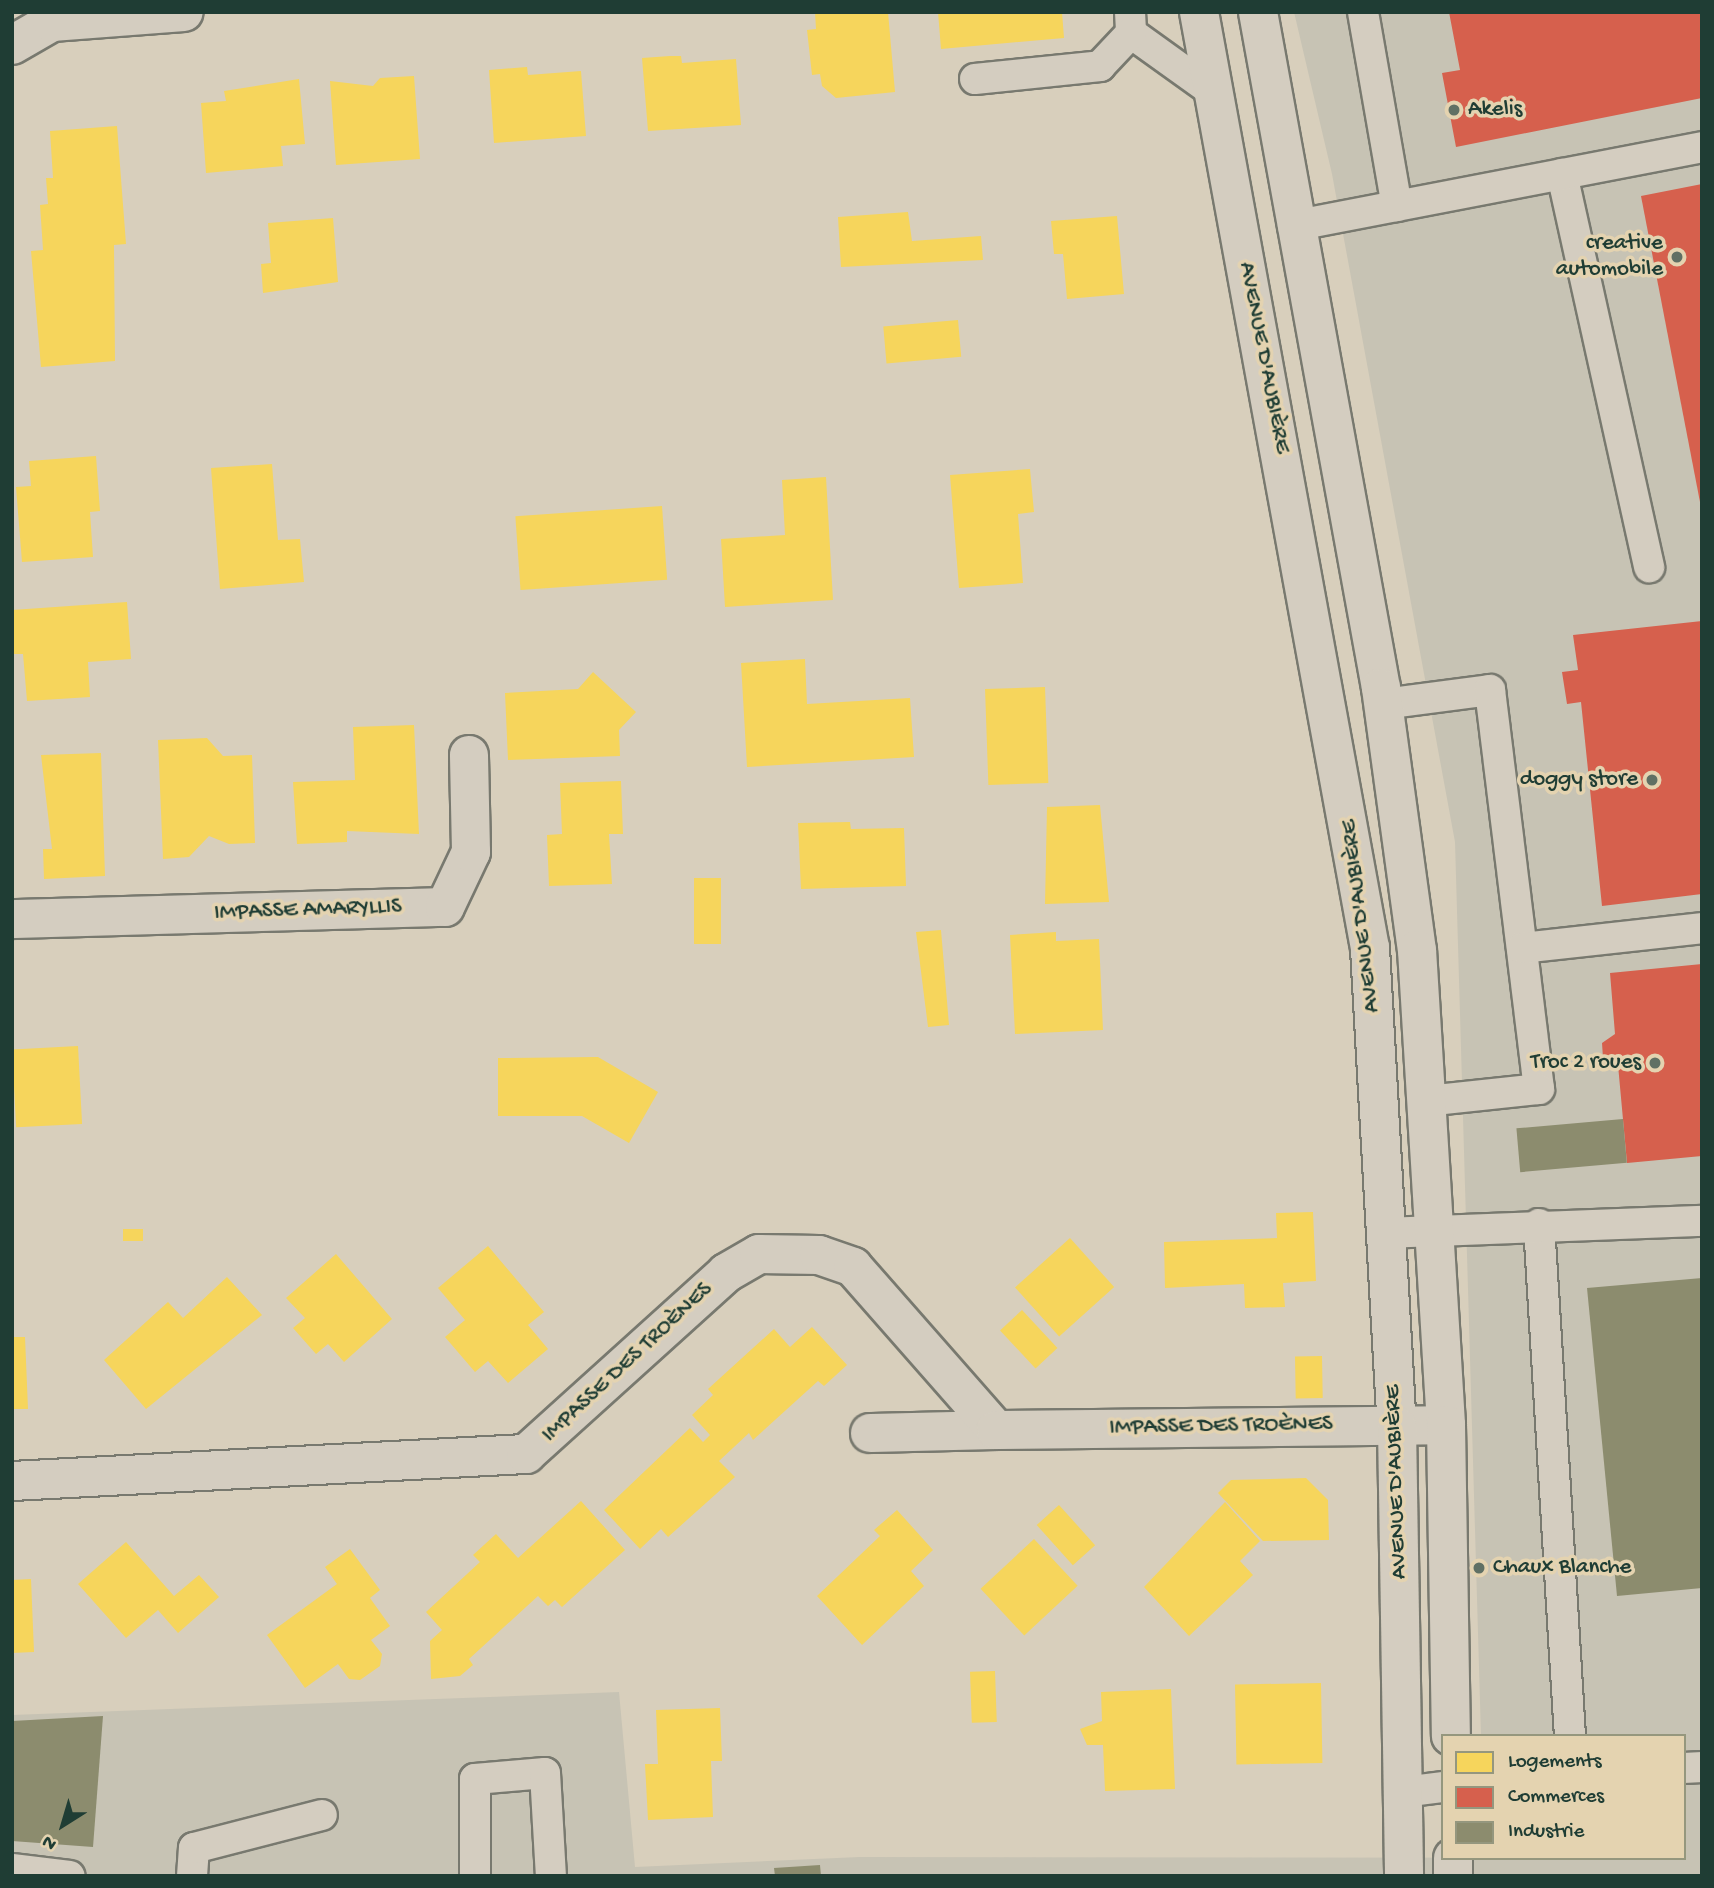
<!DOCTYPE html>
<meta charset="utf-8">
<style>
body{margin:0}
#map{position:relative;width:1714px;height:1888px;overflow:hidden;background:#d8cfbc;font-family:"Gochi Hand",sans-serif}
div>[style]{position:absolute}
.built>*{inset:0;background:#c7c3b4}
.homes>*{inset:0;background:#f6d55c;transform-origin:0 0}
.shops>*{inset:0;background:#d6604d}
.industry>*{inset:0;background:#8c8c6e;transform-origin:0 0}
.roads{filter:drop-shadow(2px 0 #78796f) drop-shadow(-2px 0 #78796f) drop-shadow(0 2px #78796f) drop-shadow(0 -2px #78796f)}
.lane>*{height:30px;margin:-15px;padding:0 15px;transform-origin:15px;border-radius:15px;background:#d4cdc0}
.street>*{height:38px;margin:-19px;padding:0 19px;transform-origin:19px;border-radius:19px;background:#d4cdc0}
.secondary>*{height:38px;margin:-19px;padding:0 19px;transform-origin:19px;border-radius:19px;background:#d4cdc0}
.dots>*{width:19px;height:19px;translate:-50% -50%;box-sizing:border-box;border:4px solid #e4d3b0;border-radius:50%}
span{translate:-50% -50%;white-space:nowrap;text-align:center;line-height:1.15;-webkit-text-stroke:7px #e4d3b0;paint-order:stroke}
.poi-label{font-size:23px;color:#1f3d34}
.left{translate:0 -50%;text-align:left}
.right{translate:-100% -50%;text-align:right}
.street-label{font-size:23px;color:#1f3d34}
.frame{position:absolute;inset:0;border:14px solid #1f3d34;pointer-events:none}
.legend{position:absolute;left:1441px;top:1734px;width:245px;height:126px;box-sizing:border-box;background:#e4d3b0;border:2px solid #95977e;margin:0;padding:9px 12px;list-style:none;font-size:21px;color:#1f3d34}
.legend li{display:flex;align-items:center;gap:14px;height:35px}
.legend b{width:35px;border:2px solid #95977e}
.north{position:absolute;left:28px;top:1790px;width:70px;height:70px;-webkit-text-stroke:5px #e4d3b0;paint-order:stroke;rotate:217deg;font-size:19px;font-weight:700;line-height:28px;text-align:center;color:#1f3d34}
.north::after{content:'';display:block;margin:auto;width:24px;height:32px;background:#1f3d34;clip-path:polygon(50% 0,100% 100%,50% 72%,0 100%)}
</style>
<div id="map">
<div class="built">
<i style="clip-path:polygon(1294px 12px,1702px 12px,1702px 1876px,12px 1876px,12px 1715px,619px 1692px,635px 1867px,860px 1857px,1684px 1858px,1684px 1736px,1481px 1736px,1455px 842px,1332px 174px)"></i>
</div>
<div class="homes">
<i style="clip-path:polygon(815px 12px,888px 12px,895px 92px,836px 98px,822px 86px,820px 74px,812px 75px,807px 30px,816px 29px)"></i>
<i style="clip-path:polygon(938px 12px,1062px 12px,1064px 38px,941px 49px)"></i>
<i style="clip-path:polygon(670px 56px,681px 56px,682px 63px,736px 59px,741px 125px,648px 131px,642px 58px)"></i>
<i style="clip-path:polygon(527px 67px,528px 75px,581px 71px,586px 136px,494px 143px,489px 70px)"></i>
<i style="clip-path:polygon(414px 76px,420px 159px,336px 165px,330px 81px,373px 86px,380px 78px)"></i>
<i style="clip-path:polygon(299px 79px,305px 144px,281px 146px,283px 166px,206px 173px,201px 103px,226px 101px,224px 91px)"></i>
<i style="clip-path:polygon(117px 126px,126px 244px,114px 245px,115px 361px,41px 367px,31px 251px,43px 250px,40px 205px,48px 204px,46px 178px,53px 178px,50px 131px)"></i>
<i style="clip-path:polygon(908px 212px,912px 241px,981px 236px,983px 260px,841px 267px,838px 217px)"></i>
<i style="clip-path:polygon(1117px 216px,1124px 294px,1067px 299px,1063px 254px,1054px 254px,1051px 221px)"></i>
<i style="clip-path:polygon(333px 218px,338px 282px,263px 293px,261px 264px,271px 263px,268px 223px)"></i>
<i style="left:958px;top:320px;width:37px;height:75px;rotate:85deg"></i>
<i style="clip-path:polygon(96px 456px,100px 511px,90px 512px,93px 557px,22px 562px,16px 487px,31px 486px,29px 461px)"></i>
<i style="clip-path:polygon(272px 464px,278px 540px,300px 539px,304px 582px,220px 589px,211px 468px)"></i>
<i style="clip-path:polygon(1030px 469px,1034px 512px,1018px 514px,1023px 583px,959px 588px,950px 475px)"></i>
<i style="clip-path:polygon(826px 477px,833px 600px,725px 607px,721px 539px,785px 535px,782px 480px)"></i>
<i style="left:662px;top:506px;width:74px;height:147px;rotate:86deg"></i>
<i style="clip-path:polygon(127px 602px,131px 659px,88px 662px,90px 697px,27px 701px,23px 654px,12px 654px,12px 610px)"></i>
<i style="clip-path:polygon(805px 659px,807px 704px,910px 698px,914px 757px,747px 767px,741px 663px)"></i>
<i style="clip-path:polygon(593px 672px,636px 712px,619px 730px,620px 756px,508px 760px,505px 693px,578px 689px)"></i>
<i style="left:1045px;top:687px;width:96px;height:60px;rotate:88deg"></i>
<i style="clip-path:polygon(414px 725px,419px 834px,347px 831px,347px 842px,297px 844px,293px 782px,355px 780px,353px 727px)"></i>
<i style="clip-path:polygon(207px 738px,223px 756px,252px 755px,255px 843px,229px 844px,209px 836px,189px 857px,163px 859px,158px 740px)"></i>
<i style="clip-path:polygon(101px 753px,105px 876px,44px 879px,43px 849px,52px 849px,41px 755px)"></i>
<i style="clip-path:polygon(621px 781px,623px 834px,609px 834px,612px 884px,549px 886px,547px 835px,562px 834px,560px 783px)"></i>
<i style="clip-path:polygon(1100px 805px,1109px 902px,1045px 904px,1047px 807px)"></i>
<i style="clip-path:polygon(850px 822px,851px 829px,904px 828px,906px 886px,801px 889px,798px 823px)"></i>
<i style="left:721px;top:878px;width:66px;height:27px;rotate:90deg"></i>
<i style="clip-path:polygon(941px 930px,949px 1025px,928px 1027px,916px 932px)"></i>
<i style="clip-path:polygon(1056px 932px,1056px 941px,1099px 939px,1103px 1030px,1015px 1034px,1010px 935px)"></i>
<i style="left:78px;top:1046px;width:78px;height:66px;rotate:87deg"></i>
<i style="clip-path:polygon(598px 1057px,658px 1092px,629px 1143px,582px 1116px,498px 1116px,498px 1058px)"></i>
<i style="clip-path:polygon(1313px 1212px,1316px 1281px,1283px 1283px,1285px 1307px,1245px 1308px,1244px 1284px,1165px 1288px,1164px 1242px,1277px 1238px,1276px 1213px)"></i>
<i style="left:143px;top:1229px;width:12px;height:20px;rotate:90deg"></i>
<i style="left:1070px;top:1238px;width:66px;height:74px;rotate:48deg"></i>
<i style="clip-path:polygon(488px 1246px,544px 1312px,528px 1325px,548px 1349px,508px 1383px,488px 1361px,475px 1372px,445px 1337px,465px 1320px,438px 1288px)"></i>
<i style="clip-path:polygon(336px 1254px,392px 1319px,344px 1362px,328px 1344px,316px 1354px,293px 1328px,305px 1318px,286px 1298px)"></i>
<i style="clip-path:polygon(227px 1277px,262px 1315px,146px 1409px,104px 1360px,168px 1302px,183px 1318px)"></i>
<i style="left:1022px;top:1310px;width:52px;height:30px;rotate:47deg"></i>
<i style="clip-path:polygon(812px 1327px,847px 1365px,824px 1386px,818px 1381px,753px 1440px,749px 1433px,719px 1461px,735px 1477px,668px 1537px,661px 1529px,640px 1549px,604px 1510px,690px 1428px,703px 1442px,710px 1435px,692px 1415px,713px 1395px,708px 1389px,774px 1329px,790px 1347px)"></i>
<i style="clip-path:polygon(12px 1337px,25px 1337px,28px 1409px,12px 1409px)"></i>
<i style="left:1322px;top:1356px;width:42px;height:27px;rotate:89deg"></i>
<i style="clip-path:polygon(1306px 1478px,1328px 1500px,1329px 1540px,1263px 1541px,1218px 1493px,1231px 1480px)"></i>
<i style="clip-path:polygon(581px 1501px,625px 1550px,562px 1607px,555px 1600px,548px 1606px,538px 1596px,469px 1659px,473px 1665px,460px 1676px,431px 1679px,430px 1641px,442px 1630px,426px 1612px,480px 1562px,473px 1555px,496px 1534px,518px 1558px)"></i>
<i style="clip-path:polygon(1225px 1502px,1260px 1541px,1240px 1561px,1253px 1575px,1189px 1636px,1144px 1587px)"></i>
<i style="left:1059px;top:1505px;width:54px;height:30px;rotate:48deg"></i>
<i style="clip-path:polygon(897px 1510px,933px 1550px,911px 1571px,924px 1586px,862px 1645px,817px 1596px,880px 1536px,874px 1530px)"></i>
<i style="left:1034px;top:1539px;width:64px;height:73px;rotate:47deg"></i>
<i style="clip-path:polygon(126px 1542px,174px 1596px,199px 1575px,219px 1597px,178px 1633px,158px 1610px,126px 1638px,78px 1584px)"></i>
<i style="clip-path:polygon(350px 1549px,380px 1590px,370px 1598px,390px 1626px,371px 1640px,382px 1654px,380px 1666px,360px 1680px,349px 1679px,338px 1664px,305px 1688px,267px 1635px,337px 1584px,325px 1567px)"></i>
<i style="clip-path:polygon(31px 1579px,34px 1652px,12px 1653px,12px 1580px)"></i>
<i style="left:995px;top:1671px;width:51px;height:25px;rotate:88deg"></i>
<i style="left:1321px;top:1683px;width:80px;height:86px;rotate:89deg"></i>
<i style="clip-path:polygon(1171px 1689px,1175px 1789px,1105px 1791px,1103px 1745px,1087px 1745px,1080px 1729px,1102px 1721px,1101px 1692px)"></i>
<i style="clip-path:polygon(720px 1708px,722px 1761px,711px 1761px,713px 1817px,648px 1820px,645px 1764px,658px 1764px,656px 1710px)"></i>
</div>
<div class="shops">
<i style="clip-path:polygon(1449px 12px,1702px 12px,1702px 98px,1456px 147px,1442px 73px,1460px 70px)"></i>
<i style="clip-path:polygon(1702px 184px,1702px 502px,1700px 502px,1641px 196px)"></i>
<i style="clip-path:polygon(1702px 621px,1702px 894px,1602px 906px,1581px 702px,1567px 704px,1562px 672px,1578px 670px,1573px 635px)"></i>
<i style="clip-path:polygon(1702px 964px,1702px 1156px,1627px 1163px,1618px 1065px,1603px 1058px,1602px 1043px,1615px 1034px,1610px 973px)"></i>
</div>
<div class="industry">
<i style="left:1623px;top:1119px;width:44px;height:107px;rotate:85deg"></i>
<i style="clip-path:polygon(1702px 1278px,1702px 1588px,1617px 1596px,1587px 1288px)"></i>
<i style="clip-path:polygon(103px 1716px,93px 1847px,12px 1841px,12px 1721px)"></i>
<i style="clip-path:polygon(820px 1865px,821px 1876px,775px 1876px,774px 1868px)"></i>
</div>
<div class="roads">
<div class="lane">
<i style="left:1130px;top:12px;width:21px;rotate:87deg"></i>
<i style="left:1131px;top:33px;width:101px;rotate:35.7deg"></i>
<i style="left:1363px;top:12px;width:197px;rotate:80.1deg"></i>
<i style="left:975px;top:79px;width:126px;rotate:-5.9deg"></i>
<i style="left:1100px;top:66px;width:45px;rotate:-46.8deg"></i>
<i style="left:1562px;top:174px;width:403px;rotate:77.5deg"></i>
<i style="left:1293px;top:226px;width:417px;rotate:-10.9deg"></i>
<i style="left:1384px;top:704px;width:107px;rotate:-7.5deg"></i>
<i style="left:1490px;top:690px;width:402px;rotate:83deg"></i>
<i style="left:1539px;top:1089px;width:114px;rotate:173.9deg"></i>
<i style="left:1522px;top:948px;width:181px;rotate:-6.3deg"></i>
<i style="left:1539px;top:1224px;width:513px;rotate:86.54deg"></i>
<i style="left:1386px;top:1233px;width:316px;rotate:-2.2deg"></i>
<i style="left:1684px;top:1768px;width:18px;rotate:-3deg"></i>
<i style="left:1403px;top:1792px;width:40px;rotate:-7.1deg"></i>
<i style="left:12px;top:1869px;width:58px;rotate:6.9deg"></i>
<i style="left:192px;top:1876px;width:28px;rotate:-86deg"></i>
<i style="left:194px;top:1848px;width:132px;rotate:-14.5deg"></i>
<i style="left:475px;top:1876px;width:97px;rotate:-90deg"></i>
<i style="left:475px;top:1779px;width:70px;rotate:-4.9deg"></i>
<i style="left:545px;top:1773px;width:103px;rotate:86.7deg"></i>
</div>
<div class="street">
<i style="left:12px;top:45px;width:46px;rotate:-29.9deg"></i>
<i style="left:52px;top:22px;width:132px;rotate:-4.3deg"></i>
<i style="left:12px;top:919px;width:433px;rotate:-1.6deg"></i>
<i style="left:445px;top:907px;width:61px;rotate:-64.7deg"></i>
<i style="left:471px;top:852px;width:97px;rotate:-91.2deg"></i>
<i style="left:870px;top:1433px;width:126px;rotate:-1.4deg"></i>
<i style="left:12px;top:1481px;width:515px;rotate:-3.01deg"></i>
<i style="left:526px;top:1454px;width:270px;rotate:-42.1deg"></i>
<i style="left:726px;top:1273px;width:38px;rotate:-30deg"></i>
<i style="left:759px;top:1254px;width:60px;rotate:1deg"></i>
<i style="left:819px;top:1255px;width:36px;rotate:19deg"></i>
<i style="left:853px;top:1267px;width:217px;rotate:48.7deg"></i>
<i style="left:996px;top:1430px;width:450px;rotate:-0.6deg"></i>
</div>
<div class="secondary">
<i style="left:1199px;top:12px;width:951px;rotate:79.65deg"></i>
<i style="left:1370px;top:948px;width:479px;rotate:86.8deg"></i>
<i style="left:1397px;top:1426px;width:450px;rotate:89.1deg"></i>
<i style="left:1258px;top:12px;width:687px;rotate:79.69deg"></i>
<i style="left:1381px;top:688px;width:264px;rotate:82.2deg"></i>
<i style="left:1417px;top:950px;width:476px;rotate:86.5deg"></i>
<i style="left:1446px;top:1425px;width:311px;rotate:89.1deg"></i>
<i style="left:1453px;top:1858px;width:18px;rotate:90deg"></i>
</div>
</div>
<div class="dots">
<i style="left:1454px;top:110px;background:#607064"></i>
<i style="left:1677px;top:257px;background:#607064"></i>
<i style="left:1652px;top:780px;background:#607064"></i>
<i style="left:1655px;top:1063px;background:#607064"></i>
<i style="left:1479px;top:1568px;background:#607064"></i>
</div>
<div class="poi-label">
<span class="left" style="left:1468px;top:110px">Akelis</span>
<span class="right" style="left:1663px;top:257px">creative<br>automobile</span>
<span class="right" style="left:1638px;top:780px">doggy store</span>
<span class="right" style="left:1641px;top:1063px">Troc 2 roues</span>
<span class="left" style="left:1493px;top:1568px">Chaux Blanche</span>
</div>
<div class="street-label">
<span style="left:1263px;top:358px;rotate:79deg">AVENUE D'AUBIÈRE</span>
<span style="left:308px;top:911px;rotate:-2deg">IMPASSE AMARYLLIS</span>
<span style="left:1362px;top:916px;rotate:-97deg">AVENUE D'AUBIÈRE</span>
<span style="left:628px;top:1363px;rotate:-43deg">IMPASSE DES TROÈNES</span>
<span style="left:1221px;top:1427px;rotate:-1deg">IMPASSE DES TROÈNES</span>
<span style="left:1397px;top:1482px;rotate:-92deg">AVENUE D'AUBIÈRE</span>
</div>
<div class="frame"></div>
<ul class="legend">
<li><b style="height:19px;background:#f6d55c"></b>Logements</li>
<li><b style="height:19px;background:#d6604d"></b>Commerces</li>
<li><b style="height:19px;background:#8c8c6e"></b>Industrie</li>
</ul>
<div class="north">N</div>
</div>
